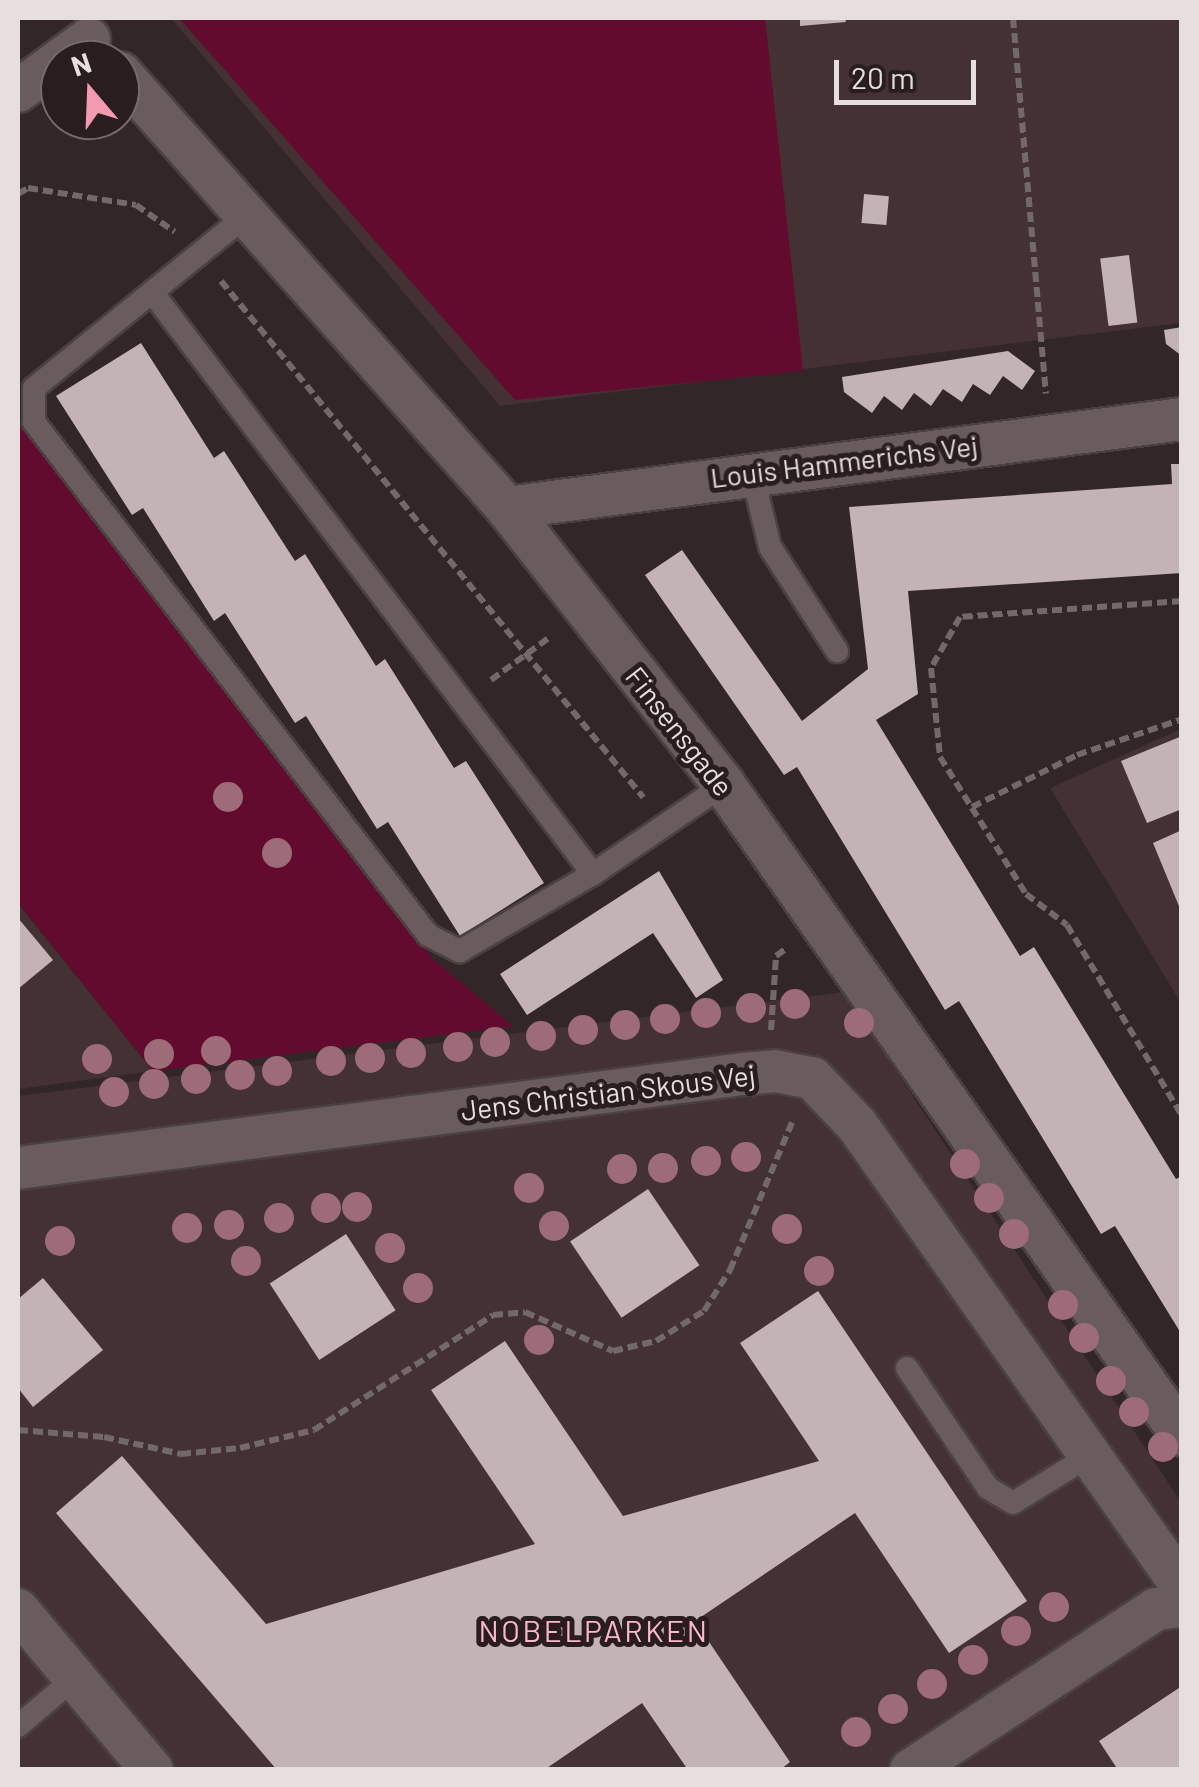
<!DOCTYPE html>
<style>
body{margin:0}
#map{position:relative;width:1199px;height:1787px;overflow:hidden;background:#332629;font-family:Barlow,sans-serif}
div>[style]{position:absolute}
.built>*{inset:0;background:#433134}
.green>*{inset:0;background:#630b2e}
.building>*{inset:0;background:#c3b2b6;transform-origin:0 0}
.path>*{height:6px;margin-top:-3px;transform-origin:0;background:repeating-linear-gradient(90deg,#73686a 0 10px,transparent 0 15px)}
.roads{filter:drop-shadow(2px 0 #4b4143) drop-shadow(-2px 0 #4b4143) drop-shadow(0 2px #4b4143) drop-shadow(0 -2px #4b4143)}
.lane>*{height:22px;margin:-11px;padding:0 11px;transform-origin:11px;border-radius:11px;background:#6a5b5e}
.street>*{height:42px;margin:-21px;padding:0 21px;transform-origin:21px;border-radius:21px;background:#6a5b5e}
.trees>*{width:30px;height:30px;margin:-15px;border-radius:50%;background:#9d6c78}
span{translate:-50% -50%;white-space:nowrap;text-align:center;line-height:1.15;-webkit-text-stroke:10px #291d20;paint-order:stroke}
.street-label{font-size:28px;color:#e6dedf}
.neighbourhood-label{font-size:30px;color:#fbb8c7;letter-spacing:2.5px}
.frame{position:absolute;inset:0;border:20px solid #e6dedf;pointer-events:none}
.north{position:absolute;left:40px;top:40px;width:100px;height:100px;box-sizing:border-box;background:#291d20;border:2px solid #756a6c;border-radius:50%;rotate:341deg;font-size:28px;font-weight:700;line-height:40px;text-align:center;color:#e6dedf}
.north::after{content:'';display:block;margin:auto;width:35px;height:45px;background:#f29ab0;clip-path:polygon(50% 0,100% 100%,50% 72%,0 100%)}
.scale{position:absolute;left:834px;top:60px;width:142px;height:45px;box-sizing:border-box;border:5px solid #e6dedf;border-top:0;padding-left:12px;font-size:30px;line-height:35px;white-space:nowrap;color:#e6dedf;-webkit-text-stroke:8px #291d20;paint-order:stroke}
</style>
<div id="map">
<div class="built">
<i style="clip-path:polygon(171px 18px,1181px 18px,1181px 323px,500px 406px)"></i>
<i style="clip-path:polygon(1181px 729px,1181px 1003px,1050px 788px)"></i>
<i style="clip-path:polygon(18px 904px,153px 1071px,18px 1089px)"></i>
<i style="clip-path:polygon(844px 992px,1181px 1502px,1181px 1769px,18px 1769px,18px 1096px)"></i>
</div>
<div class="green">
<i style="clip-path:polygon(179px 18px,765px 18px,803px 371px,515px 400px)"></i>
<i style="clip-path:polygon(18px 423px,432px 958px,513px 1026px,153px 1071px,18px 903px)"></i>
</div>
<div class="building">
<i style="clip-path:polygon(800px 18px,845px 18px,846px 22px,800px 26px)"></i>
<i style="left:864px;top:194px;width:25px;height:29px;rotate:5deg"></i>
<i style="left:1129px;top:255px;width:68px;height:29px;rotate:83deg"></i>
<i style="clip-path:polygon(1182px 327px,1182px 356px,1166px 344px,1164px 330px)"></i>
<i style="clip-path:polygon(141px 343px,214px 458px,224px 451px,295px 561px,305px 554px,376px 666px,385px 659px,454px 768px,466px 761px,544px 883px,460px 936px,388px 822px,377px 829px,306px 716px,295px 723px,225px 613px,214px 621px,143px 508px,132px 515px,56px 396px)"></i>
<i style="clip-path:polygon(1008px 351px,1035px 371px,1022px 390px,1003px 376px,990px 395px,973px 384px,962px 402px,943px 389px,931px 406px,914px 393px,902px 410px,884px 396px,872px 413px,844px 392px,842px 377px)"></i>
<i style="clip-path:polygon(1171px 464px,1182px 464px,1182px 573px,908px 591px,918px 694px,876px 720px,1020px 956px,1034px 947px,1176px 1179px,1182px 1176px,1182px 1335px,1115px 1226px,1101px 1234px,959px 1001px,945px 1010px,797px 767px,784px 775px,645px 575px,682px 550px,802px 721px,868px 669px,849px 507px,1172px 484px)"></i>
<i style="clip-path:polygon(1182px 736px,1182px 809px,1147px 823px,1121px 761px)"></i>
<i style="clip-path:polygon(1182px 830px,1182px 911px,1181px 911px,1153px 843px)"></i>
<i style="clip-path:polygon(659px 871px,723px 980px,696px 998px,653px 933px,527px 1015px,500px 974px)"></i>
<i style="clip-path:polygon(18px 918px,53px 960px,18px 989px)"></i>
<i style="left:648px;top:1189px;width:92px;height:94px;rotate:56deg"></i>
<i style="left:346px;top:1234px;width:91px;height:91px;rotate:57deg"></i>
<i style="clip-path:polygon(43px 1278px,103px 1350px,33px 1407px,18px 1388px,18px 1299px)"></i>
<i style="clip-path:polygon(818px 1291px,1027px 1601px,949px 1653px,855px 1513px,695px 1621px,790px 1762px,780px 1770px,688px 1770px,642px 1703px,544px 1770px,277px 1770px,56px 1513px,122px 1456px,266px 1624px,535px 1544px,431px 1390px,505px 1341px,623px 1516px,819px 1461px,740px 1343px)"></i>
<i style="clip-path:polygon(1182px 1686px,1182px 1770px,1118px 1770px,1099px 1741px)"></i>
</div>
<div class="path">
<i style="left:1013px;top:18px;width:377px;rotate:85deg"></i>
<i style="left:18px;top:194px;width:12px;rotate:-31deg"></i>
<i style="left:28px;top:188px;width:109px;rotate:8.9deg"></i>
<i style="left:136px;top:205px;width:47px;rotate:34.7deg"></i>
<i style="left:221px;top:281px;width:667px;rotate:50.72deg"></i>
<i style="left:1182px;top:601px;width:223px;rotate:175.9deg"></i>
<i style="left:960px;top:617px;width:59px;rotate:119.6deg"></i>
<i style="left:931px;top:668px;width:89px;rotate:84.2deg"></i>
<i style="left:940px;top:757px;width:162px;rotate:57.9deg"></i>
<i style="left:1026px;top:894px;width:51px;rotate:37.1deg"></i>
<i style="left:1067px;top:925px;width:223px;rotate:58.9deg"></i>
<i style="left:491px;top:680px;width:73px;rotate:-36.1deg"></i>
<i style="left:972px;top:807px;width:117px;rotate:-26.3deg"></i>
<i style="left:1077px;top:755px;width:111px;rotate:-18.9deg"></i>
<i style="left:771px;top:1030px;width:74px;rotate:-86.1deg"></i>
<i style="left:776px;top:956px;width:14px;rotate:-36deg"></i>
<i style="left:18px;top:1430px;width:86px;rotate:4.7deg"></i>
<i style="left:104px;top:1437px;width:79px;rotate:12.4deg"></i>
<i style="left:181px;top:1454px;width:59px;rotate:-5.8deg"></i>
<i style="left:240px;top:1448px;width:76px;rotate:-13.7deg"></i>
<i style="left:314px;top:1430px;width:213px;rotate:-32.7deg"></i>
<i style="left:493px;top:1315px;width:32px;rotate:-5deg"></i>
<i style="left:525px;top:1312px;width:96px;rotate:23.9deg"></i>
<i style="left:613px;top:1351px;width:44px;rotate:-13.1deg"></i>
<i style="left:656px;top:1341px;width:57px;rotate:-32deg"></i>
<i style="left:704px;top:1311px;width:49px;rotate:-57.6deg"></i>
<i style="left:730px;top:1270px;width:163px;rotate:-67.2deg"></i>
</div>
<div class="roads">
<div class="lane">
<i style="left:247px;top:215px;width:274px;rotate:140.9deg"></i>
<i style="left:34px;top:388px;width:34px;rotate:90deg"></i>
<i style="left:34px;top:422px;width:647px;rotate:52.47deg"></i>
<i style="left:428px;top:935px;width:36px;rotate:27deg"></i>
<i style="left:460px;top:951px;width:154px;rotate:-30.1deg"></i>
<i style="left:152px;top:292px;width:730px;rotate:52.85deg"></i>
<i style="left:593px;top:874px;width:158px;rotate:-34.2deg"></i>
<i style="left:752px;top:473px;width:76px;rotate:76.3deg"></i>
<i style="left:770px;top:547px;width:124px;rotate:57.2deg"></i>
<i style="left:907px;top:1368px;width:145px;rotate:56deg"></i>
<i style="left:988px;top:1488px;width:29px;rotate:31deg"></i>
<i style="left:1013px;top:1503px;width:89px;rotate:-31.7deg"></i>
<i style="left:18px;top:1726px;width:75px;rotate:-40.1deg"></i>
</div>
<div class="street">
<i style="left:120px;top:73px;width:582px;rotate:48.34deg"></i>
<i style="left:507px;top:508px;width:352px;rotate:51.9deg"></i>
<i style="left:724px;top:785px;width:795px;rotate:54.83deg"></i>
<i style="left:18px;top:91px;width:88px;rotate:-36.2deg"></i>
<i style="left:507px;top:508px;width:681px;rotate:-7.51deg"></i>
<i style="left:18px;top:1168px;width:731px;rotate:-7.39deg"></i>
<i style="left:743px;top:1074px;width:32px;rotate:-5deg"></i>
<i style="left:775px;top:1071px;width:38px;rotate:11deg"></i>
<i style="left:812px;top:1078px;width:65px;rotate:46.2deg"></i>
<i style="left:857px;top:1125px;width:564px;rotate:54.82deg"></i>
<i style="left:18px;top:1610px;width:209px;rotate:50.1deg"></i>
<i style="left:911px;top:1770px;width:293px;rotate:-33.3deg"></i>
<i style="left:1156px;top:1609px;width:26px;rotate:-7deg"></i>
</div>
</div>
<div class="trees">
<i style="left:228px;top:797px"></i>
<i style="left:277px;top:853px"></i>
<i style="left:795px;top:1004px"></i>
<i style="left:751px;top:1008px"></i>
<i style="left:706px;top:1013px"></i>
<i style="left:665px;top:1019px"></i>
<i style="left:859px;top:1023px"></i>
<i style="left:625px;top:1025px"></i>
<i style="left:583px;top:1030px"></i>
<i style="left:541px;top:1036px"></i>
<i style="left:495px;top:1042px"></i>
<i style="left:458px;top:1047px"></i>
<i style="left:216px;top:1051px"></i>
<i style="left:411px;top:1053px"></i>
<i style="left:159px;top:1054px"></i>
<i style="left:370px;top:1058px"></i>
<i style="left:97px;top:1059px"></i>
<i style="left:331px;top:1061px"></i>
<i style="left:277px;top:1071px"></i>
<i style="left:240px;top:1075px"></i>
<i style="left:196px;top:1079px"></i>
<i style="left:154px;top:1084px"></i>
<i style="left:114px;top:1092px"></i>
<i style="left:746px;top:1157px"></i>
<i style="left:706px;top:1161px"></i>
<i style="left:965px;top:1164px"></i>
<i style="left:663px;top:1168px"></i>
<i style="left:622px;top:1169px"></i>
<i style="left:529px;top:1188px"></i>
<i style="left:989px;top:1198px"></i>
<i style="left:357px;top:1207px"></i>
<i style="left:326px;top:1208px"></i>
<i style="left:279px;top:1218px"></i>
<i style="left:229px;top:1225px"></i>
<i style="left:554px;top:1226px"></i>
<i style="left:187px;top:1228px"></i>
<i style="left:787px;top:1229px"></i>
<i style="left:1014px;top:1234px"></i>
<i style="left:60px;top:1241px"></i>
<i style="left:390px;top:1248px"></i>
<i style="left:246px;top:1261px"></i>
<i style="left:819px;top:1271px"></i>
<i style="left:418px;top:1288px"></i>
<i style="left:1063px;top:1305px"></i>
<i style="left:1084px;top:1338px"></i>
<i style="left:539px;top:1340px"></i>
<i style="left:1111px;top:1381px"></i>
<i style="left:1134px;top:1412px"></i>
<i style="left:1163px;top:1447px"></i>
<i style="left:1054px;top:1607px"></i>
<i style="left:1016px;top:1631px"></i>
<i style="left:973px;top:1660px"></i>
<i style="left:932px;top:1684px"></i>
<i style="left:893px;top:1709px"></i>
<i style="left:856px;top:1732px"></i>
</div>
<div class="street-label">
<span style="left:844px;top:461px;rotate:-7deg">Louis Hammerichs Vej</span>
<span style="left:680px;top:731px;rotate:52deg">Finsensgade</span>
<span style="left:608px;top:1092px;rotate:-7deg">Jens Christian Skous Vej</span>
</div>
<div class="neighbourhood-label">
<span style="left:594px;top:1630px">NOBELPARKEN</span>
</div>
<div class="frame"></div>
<div class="north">N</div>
<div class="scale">20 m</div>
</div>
